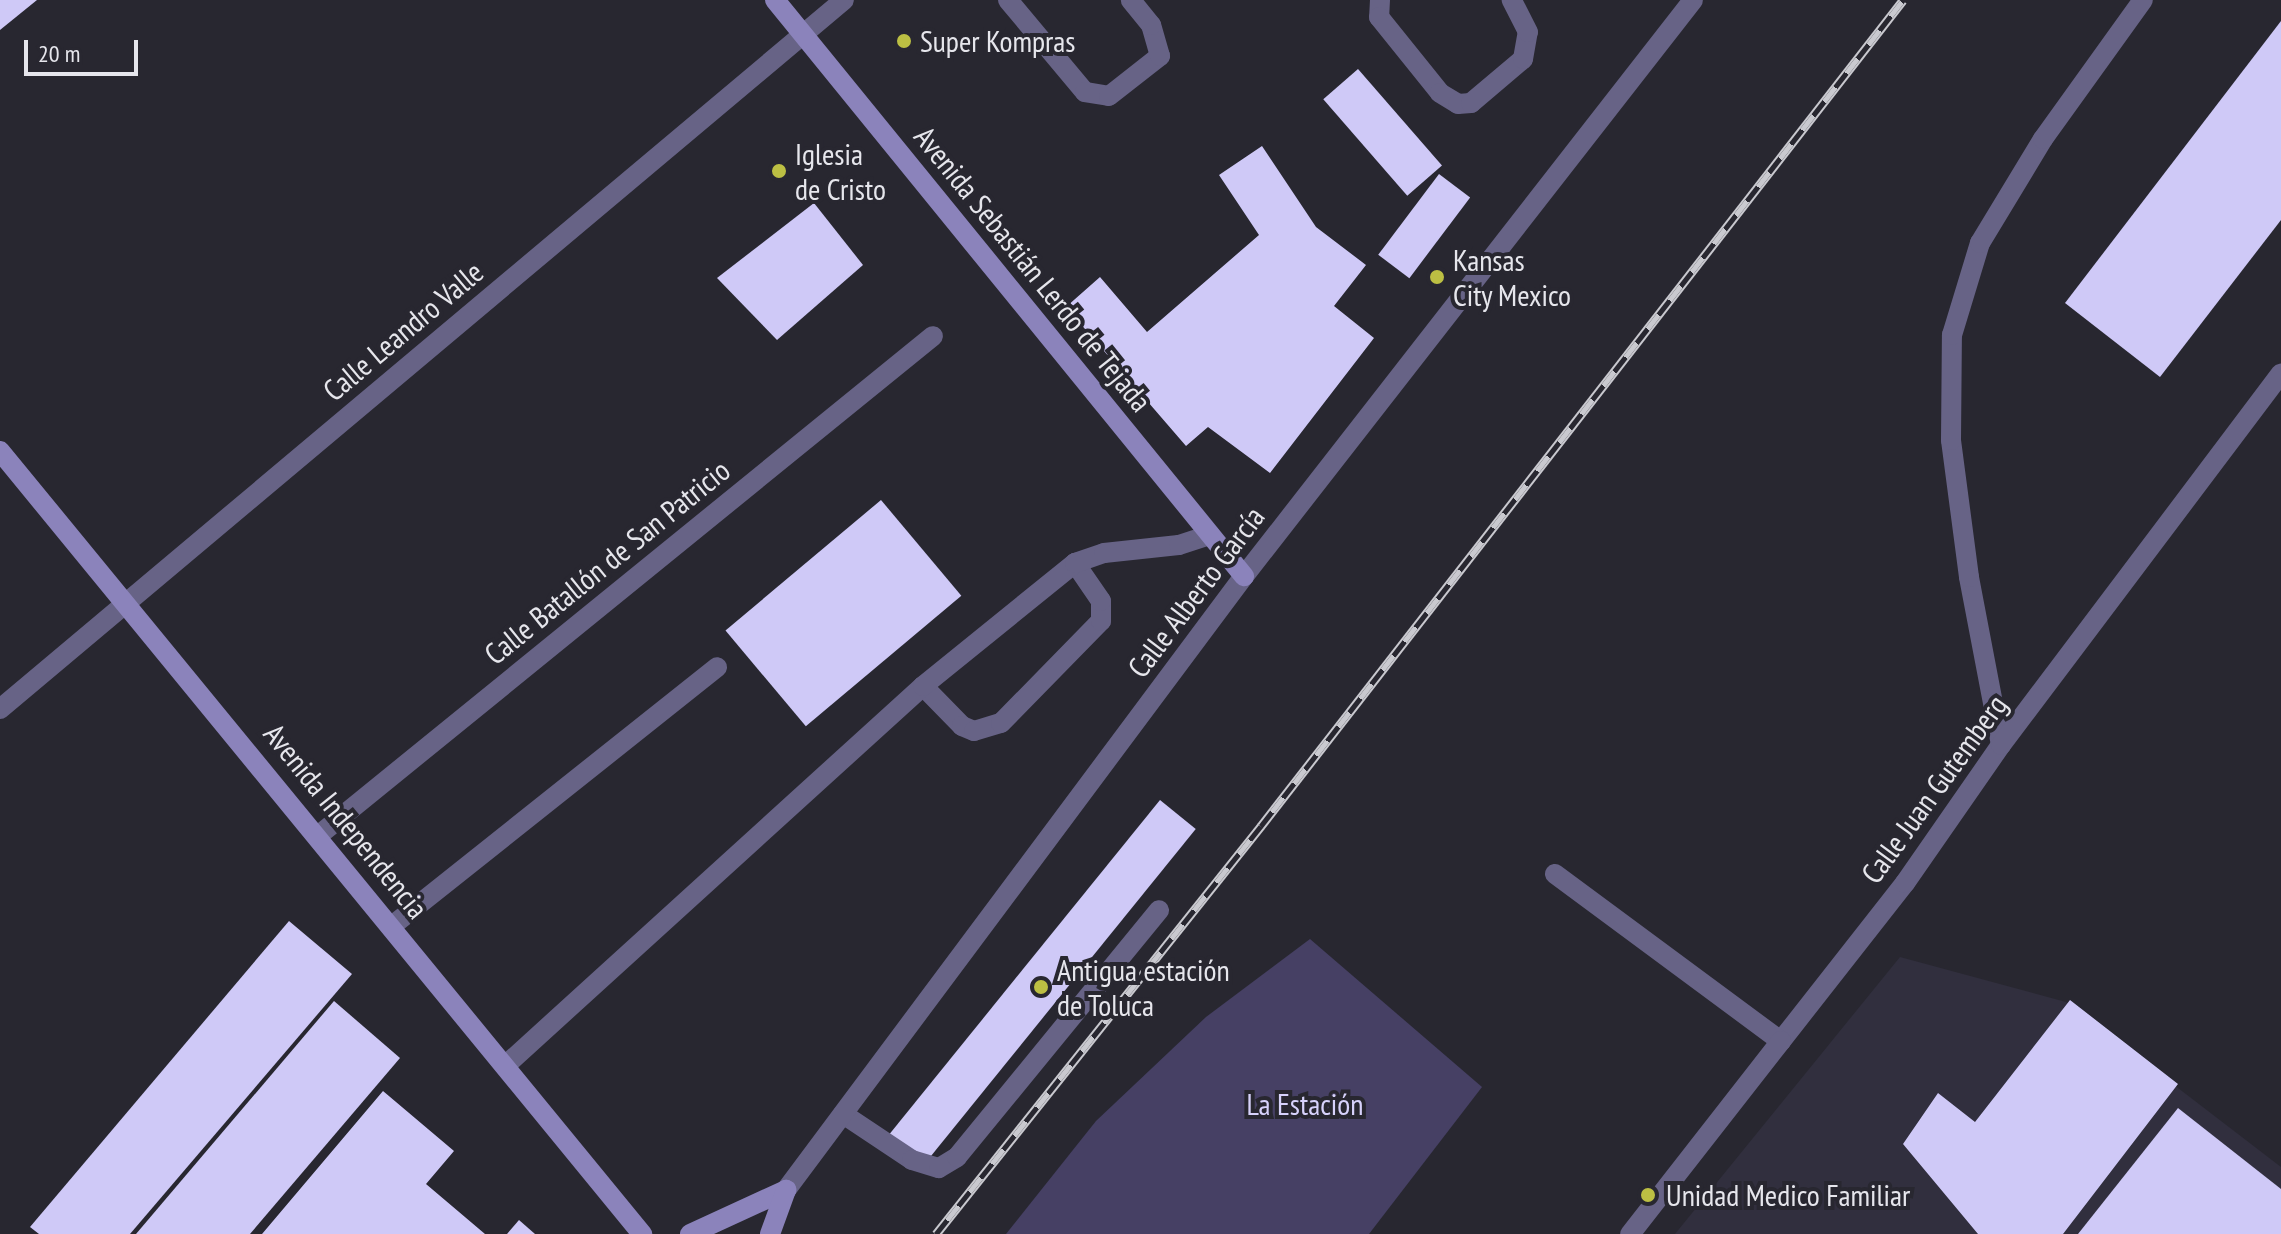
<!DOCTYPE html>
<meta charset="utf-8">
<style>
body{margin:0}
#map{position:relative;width:2281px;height:1234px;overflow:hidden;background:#282730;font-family:"PT Sans Narrow",sans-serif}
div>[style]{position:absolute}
.built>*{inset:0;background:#312f3e}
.green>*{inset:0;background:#464064}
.building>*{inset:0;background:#cfc9f7;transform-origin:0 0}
.lane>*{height:20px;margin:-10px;padding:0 10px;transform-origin:10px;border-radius:10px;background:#676386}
.street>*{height:20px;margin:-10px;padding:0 10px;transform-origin:10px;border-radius:10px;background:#676386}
.secondary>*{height:20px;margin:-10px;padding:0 10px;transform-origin:10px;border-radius:10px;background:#8b83bb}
.rail>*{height:9px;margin-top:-4.5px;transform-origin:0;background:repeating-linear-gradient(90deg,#282730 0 18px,#c9c9cf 0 36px);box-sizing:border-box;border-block:2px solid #c9c9cf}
.dots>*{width:22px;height:22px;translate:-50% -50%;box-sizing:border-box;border:4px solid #282730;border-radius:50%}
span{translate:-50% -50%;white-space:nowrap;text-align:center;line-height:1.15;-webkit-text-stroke:8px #282730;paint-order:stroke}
.poi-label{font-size:30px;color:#e6e6ec}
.left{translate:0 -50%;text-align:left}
.street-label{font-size:30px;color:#e6e6ec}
.park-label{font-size:30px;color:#d7d2fb}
.scale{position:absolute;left:24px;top:40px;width:114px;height:36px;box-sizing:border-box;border:4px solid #e6e6ec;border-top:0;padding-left:10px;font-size:24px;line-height:28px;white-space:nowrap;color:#e6e6ec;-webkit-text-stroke:6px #282730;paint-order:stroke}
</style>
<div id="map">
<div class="built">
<i style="clip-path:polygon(1900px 957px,2066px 1002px,2281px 1167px,2281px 1234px,1675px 1234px)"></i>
</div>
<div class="green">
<i style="clip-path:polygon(1310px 939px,1482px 1087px,1369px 1234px,1006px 1234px,1096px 1121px,1206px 1017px)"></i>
</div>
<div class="building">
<i style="clip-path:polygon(0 0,37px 0,0 30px)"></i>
<i style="clip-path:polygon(2281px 21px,2281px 220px,2160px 377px,2065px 303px)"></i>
<i style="left:1358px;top:69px;width:128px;height:46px;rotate:49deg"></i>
<i style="clip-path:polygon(1262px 146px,1316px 227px,1366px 265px,1334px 306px,1374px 338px,1270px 473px,1208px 427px,1186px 446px,1066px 307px,1100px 277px,1147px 332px,1259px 235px,1219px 175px)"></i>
<i style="left:1439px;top:174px;width:39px;height:101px;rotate:37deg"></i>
<i style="clip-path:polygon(814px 203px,863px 265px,777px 340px,717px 278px)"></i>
<i style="left:881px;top:500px;width:125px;height:203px;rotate:50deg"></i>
<i style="left:1160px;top:800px;width:46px;height:440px;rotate:39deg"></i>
<i style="clip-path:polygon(289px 921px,352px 974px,130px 1234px,39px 1234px,30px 1227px)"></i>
<i style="clip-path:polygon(2070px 1000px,2178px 1084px,2063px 1234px,1978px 1234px,1903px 1144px,1938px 1093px,1975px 1122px)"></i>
<i style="clip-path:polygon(334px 1001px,400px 1058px,250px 1234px,136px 1234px)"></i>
<i style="clip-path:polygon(383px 1091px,454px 1151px,426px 1184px,485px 1234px,262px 1234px)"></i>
<i style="clip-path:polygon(2178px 1108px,2281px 1189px,2281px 1234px,2078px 1234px)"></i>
<i style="clip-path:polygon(519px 1220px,535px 1234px,507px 1234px)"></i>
</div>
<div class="lane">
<i style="left:1008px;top:0;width:120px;rotate:50.1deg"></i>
<i style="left:1085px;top:92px;width:24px;rotate:9deg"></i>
<i style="left:1109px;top:96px;width:65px;rotate:-38.1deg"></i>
<i style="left:1160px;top:56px;width:32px;rotate:-106deg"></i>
<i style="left:1151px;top:25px;width:32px;rotate:-129deg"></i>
<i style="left:1380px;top:0;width:17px;rotate:93deg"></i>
<i style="left:1379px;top:17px;width:97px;rotate:51.2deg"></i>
<i style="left:1440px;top:93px;width:21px;rotate:31deg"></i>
<i style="left:1458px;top:104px;width:13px;rotate:-4deg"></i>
<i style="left:1471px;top:103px;width:68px;rotate:-40.2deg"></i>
<i style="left:1523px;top:59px;width:27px;rotate:-80deg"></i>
<i style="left:1528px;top:32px;width:36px;rotate:-117deg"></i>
<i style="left:923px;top:686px;width:56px;rotate:45.7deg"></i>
<i style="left:962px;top:726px;width:13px;rotate:23deg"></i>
<i style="left:974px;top:731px;width:28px;rotate:-17deg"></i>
<i style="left:1001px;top:723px;width:143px;rotate:-45.6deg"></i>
<i style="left:1101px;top:621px;width:20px;rotate:-90deg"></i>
<i style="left:1101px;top:601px;width:46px;rotate:-124.4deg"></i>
<i style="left:2001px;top:745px;width:171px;rotate:-100.8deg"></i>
<i style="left:1969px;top:577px;width:138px;rotate:-97.5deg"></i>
<i style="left:1951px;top:440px;width:105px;rotate:-89.5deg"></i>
<i style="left:1952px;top:335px;width:96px;rotate:-73.1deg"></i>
<i style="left:1980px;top:243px;width:122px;rotate:-58.8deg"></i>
<i style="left:2043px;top:139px;width:171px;rotate:-54.3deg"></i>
<i style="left:393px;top:925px;width:414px;rotate:-38.5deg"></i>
<i style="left:1781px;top:1041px;width:201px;rotate:-51.9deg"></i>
<i style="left:1905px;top:883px;width:168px;rotate:-55.2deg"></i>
<i style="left:2001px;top:745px;width:465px;rotate:-53deg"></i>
<i style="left:506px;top:1065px;width:563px;rotate:-42.27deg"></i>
<i style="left:923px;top:686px;width:196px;rotate:-39deg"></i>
<i style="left:1075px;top:563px;width:31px;rotate:-19deg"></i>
<i style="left:1104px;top:553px;width:75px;rotate:-6.1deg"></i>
<i style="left:1179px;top:545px;width:33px;rotate:-18deg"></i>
<i style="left:843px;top:1114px;width:83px;rotate:33.7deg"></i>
<i style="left:912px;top:1160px;width:28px;rotate:17deg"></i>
<i style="left:939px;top:1168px;width:21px;rotate:-31deg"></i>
<i style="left:957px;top:1157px;width:319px;rotate:-50.7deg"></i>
</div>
<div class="street">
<i style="left:0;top:709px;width:1102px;rotate:-40.03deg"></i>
<i style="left:319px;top:835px;width:791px;rotate:-39.1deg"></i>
<i style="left:1555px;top:874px;width:281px;rotate:36.5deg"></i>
<i style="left:1781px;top:1041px;width:245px;rotate:128deg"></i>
<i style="left:786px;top:1190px;width:766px;rotate:-53.28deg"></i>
<i style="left:1244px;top:576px;width:730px;rotate:-52.06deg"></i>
</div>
<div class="secondary">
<i style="left:775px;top:0;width:743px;rotate:50.85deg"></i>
<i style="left:0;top:451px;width:1013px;rotate:50.65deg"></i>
<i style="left:690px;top:1234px;width:106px;rotate:-24.6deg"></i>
<i style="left:770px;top:1234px;width:47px;rotate:-70deg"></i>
</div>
<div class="rail">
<i style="left:936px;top:1234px;width:522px;rotate:-51.46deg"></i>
<i style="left:1261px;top:826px;width:1046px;rotate:-52.14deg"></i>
</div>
<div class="dots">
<i style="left:904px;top:41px;background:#bcbf43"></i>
<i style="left:779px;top:171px;background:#bcbf43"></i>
<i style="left:1437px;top:277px;background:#bcbf43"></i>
<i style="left:1041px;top:987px;background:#bcbf43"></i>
<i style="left:1648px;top:1195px;background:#bcbf43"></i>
</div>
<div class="poi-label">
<span class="left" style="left:920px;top:41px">Super Kompras</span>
<span class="left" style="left:795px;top:171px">Iglesia<br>de Cristo</span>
<span class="left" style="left:1453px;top:277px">Kansas<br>City Mexico</span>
<span class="left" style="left:1057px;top:987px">Antigua estación<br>de Toluca</span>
<span class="left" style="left:1666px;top:1195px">Unidad Medico Familiar</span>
</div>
<div class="street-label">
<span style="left:1033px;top:269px;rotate:51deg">Avenida Sebastián Lerdo de Tejada</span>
<span style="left:403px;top:331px;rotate:-40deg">Calle Leandro Valle</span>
<span style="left:607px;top:562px;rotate:-39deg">Calle Batallón de San Patricio</span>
<span style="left:1196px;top:592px;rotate:-53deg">Calle Alberto García</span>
<span style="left:1934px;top:789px;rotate:-54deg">Calle Juan Gutemberg</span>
<span style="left:346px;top:821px;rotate:51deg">Avenida Independencia</span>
</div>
<div class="park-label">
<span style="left:1305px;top:1104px">La Estación</span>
</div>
<div class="scale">20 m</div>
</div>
